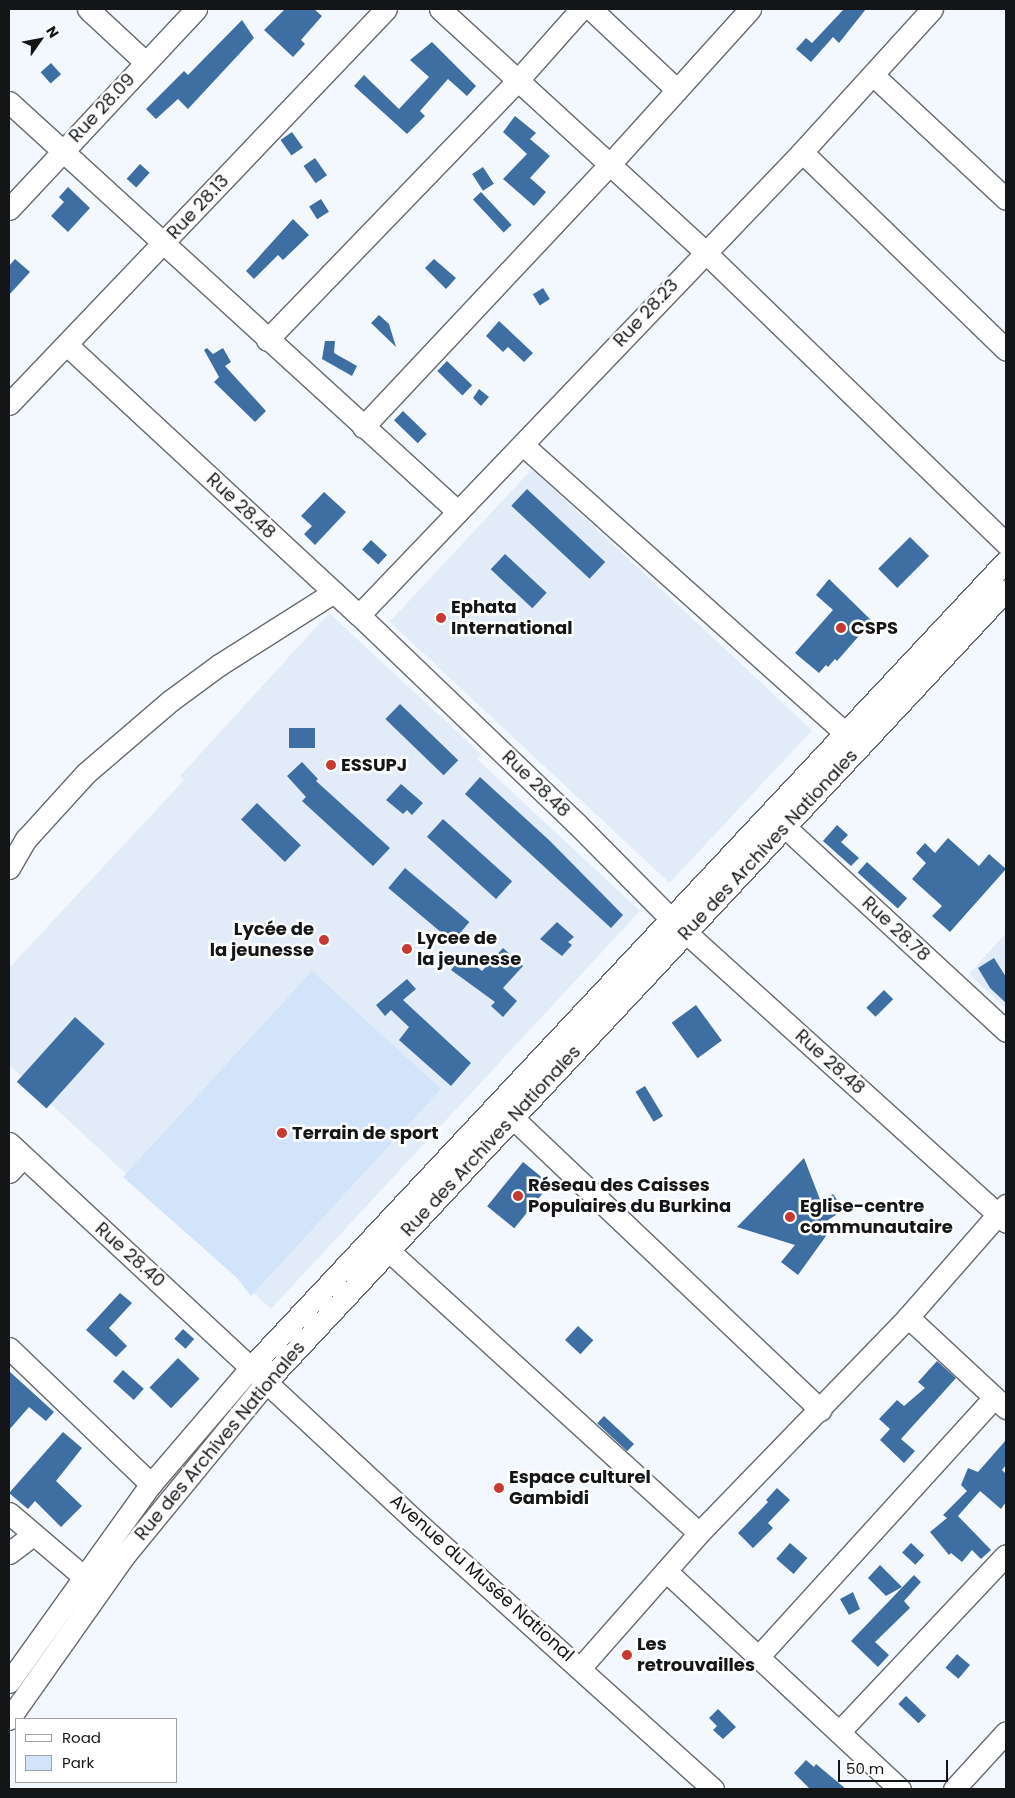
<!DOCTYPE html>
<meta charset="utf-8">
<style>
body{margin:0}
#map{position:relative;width:1015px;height:1798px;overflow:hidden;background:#f3f8fe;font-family:Poppins,sans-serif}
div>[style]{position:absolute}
.built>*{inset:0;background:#e2ecf8;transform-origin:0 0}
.green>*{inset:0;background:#d2e4f9}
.building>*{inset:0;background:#3f6fa2;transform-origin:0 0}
.roads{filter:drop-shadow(1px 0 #676b70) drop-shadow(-1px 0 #676b70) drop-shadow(0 1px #676b70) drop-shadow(0 -1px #676b70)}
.minor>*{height:21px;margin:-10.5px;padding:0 10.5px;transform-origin:10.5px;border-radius:10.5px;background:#fff}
.dots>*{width:14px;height:14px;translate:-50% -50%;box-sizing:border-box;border:2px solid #fff;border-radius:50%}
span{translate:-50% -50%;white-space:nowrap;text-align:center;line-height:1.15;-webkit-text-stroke:5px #fff;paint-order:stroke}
.street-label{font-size:18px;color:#131517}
.poi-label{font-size:18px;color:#131517;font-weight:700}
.left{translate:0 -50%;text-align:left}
.right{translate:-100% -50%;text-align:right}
.frame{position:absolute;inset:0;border:10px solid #131517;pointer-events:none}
.legend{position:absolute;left:15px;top:1718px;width:162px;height:65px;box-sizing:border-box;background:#fff;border:1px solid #a1a1a2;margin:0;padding:6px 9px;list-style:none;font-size:15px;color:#131517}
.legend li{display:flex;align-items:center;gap:10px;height:25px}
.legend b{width:25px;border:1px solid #a1a1a2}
.north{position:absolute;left:15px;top:15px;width:50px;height:50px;-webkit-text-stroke:4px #fff;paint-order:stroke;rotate:57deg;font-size:14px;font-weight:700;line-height:20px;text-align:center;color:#131517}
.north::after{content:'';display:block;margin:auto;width:18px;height:22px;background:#131517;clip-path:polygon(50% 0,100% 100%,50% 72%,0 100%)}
.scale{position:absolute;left:838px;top:1760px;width:110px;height:22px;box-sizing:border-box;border:2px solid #131517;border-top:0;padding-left:6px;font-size:15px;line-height:18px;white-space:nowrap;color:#131517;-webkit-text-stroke:4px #fff;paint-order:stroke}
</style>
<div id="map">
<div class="built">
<i style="left:532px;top:469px;width:383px;height:209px;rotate:43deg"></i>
<i style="clip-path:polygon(329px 613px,481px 754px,477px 759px,640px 911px,271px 1309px,9px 1065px,9px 968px,184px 780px,180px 776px)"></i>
<i style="clip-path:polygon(1006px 933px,1006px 1009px,969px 974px)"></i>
</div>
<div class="green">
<i style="clip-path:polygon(312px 971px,441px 1089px,251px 1296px,237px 1278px,123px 1177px)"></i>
</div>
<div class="building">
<i style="clip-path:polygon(285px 9px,314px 9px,322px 16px,301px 40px,305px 44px,293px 57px,264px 30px)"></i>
<i style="clip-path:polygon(844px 9px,866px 9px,839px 43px,833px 37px,811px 62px,796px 49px,806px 38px,812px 43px)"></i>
<i style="clip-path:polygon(242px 20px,254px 38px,188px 109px,178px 99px,156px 119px,146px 109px,184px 71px,188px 75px)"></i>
<i style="clip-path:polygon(432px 42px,476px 86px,467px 96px,448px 79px,420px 111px,425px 116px,407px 134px,354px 86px,364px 75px,399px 109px,429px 77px,410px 60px)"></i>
<i style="left:51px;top:63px;width:15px;height:14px;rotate:48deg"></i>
<i style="clip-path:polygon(515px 116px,536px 133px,530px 139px,550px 156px,530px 178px,546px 192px,534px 206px,503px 179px,527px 154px,503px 132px)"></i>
<i style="left:292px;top:132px;width:19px;height:14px;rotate:55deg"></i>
<i style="left:315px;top:158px;width:21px;height:14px;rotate:55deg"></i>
<i style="left:140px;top:164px;width:13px;height:20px;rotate:42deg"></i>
<i style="left:483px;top:167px;width:20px;height:13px;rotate:57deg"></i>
<i style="clip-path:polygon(68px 187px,90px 208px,68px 232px,51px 216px,64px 202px,59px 197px)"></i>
<i style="left:481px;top:192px;width:45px;height:11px;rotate:47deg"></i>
<i style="left:321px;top:199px;width:15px;height:14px;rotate:58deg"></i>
<i style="clip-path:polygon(293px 219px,309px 235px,283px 260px,278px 255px,254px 279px,246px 271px)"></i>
<i style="clip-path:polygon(15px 259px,30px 272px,9px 295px,9px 266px)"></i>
<i style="clip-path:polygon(434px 259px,456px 278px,446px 289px,425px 268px)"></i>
<i style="left:543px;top:288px;width:13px;height:12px;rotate:58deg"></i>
<i style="clip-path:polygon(379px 315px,389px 324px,396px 347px,371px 323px)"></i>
<i style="clip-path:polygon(499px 321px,533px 353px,524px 362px,508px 347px,503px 352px,486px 336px)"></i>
<i style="clip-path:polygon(325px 341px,335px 341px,334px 353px,357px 366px,352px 376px,322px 359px)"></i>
<i style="clip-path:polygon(207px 348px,213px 354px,223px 348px,231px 362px,225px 366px,266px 411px,255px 422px,214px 382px,219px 377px,204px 350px)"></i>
<i style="left:447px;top:361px;width:35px;height:14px;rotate:44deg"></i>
<i style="clip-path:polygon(479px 389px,489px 397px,481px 406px,473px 398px)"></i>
<i style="left:403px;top:411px;width:33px;height:13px;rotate:44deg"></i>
<i style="left:527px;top:489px;width:107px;height:23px;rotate:43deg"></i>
<i style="clip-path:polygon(324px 492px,346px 512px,315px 545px,304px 534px,312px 526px,301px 516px)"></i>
<i style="left:910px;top:537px;width:27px;height:45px;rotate:45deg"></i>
<i style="left:371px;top:540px;width:22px;height:13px;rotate:43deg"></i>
<i style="left:505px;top:554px;width:57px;height:21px;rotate:43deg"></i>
<i style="clip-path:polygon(829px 579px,872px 621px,837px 661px,835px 659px,828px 667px,826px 665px,819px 673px,795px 653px,833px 610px,816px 595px)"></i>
<i style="left:400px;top:704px;width:81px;height:21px;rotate:44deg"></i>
<i style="left:289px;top:728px;width:26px;height:20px"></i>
<i style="clip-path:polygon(302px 762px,318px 779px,316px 781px,390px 848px,373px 866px,302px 801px,306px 797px,287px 776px)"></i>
<i style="clip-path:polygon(480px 777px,550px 841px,623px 915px,611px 928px,465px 794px)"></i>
<i style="clip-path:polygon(401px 784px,423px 803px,412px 815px,407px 810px,403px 814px,386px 800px)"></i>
<i style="left:257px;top:803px;width:61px;height:23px;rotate:44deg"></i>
<i style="left:443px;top:819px;width:93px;height:24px;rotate:42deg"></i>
<i style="clip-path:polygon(837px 825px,848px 835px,841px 842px,859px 858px,851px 866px,823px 841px)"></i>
<i style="clip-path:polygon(948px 838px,979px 866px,989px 854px,1006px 869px,950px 932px,932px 916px,942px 906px,912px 879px,926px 863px,916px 853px,925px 843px,935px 853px)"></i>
<i style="left:867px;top:862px;width:54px;height:14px;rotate:42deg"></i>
<i style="left:405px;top:868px;width:84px;height:26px;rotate:40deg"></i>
<i style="clip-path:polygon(557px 922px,574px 937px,568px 942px,572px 945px,562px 956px,540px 939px)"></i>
<i style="clip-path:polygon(503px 948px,523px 966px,503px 988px,517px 1001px,503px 1017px,491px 1006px,495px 1002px,451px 970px,463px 955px,482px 971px)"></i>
<i style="clip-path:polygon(994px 958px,1006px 977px,1006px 1003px,990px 988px,978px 968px)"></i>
<i style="clip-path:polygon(407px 979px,416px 989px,403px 1000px,471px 1063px,451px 1086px,399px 1040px,409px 1027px,391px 1010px,385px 1016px,376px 1005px)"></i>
<i style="left:884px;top:990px;width:13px;height:25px;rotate:45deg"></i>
<i style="left:696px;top:1005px;width:44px;height:30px;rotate:54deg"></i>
<i style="left:75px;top:1017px;width:40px;height:87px;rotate:42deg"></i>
<i style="left:645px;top:1086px;width:35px;height:11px;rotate:59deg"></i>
<i style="clip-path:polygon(804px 1158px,821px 1202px,833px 1194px,844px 1210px,828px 1220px,831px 1229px,798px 1275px,781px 1262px,795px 1245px,737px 1227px)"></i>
<i style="left:523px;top:1162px;width:35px;height:57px;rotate:39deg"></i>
<i style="clip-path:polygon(120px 1293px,132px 1303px,109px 1328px,127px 1346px,116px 1357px,86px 1330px)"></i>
<i style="left:578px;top:1326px;width:21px;height:19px;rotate:43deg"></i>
<i style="left:183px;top:1329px;width:15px;height:13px;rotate:42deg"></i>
<i style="left:178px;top:1358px;width:30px;height:41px;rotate:44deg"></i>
<i style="clip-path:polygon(937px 1361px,956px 1378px,901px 1439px,915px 1451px,904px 1463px,880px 1440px,890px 1429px,879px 1419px,897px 1400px,904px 1406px,925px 1388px,918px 1382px)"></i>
<i style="left:123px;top:1370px;width:28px;height:15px;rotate:42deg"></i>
<i style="clip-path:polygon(9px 1371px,54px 1412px,46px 1421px,29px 1407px,9px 1430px)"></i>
<i style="left:604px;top:1416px;width:41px;height:10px;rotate:43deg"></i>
<i style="clip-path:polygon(63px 1432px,82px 1448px,56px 1481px,82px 1506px,61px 1527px,35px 1501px,28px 1509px,9px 1493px)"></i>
<i style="clip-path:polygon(1006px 1440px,1006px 1465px,1002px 1470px,1006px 1474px,1006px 1502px,1001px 1509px,980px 1491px,958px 1516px,991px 1550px,981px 1559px,972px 1550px,962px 1562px,951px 1553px,949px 1555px,930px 1532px,947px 1518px,943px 1515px,967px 1491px,961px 1485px,968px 1468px,978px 1472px)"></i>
<i style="clip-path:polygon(777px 1488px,790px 1500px,768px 1523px,773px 1528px,753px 1548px,738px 1533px,768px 1502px,766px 1500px)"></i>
<i style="left:790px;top:1543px;width:23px;height:21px;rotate:41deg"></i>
<i style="left:911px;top:1543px;width:18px;height:13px;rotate:43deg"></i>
<i style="clip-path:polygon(880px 1565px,902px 1587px,886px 1596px,868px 1578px)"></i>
<i style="clip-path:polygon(914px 1575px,921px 1582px,904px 1601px,910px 1608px,875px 1642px,889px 1655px,878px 1667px,851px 1641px)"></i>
<i style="clip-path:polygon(853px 1592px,860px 1609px,849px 1615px,840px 1599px)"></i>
<i style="left:957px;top:1654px;width:17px;height:18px;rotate:40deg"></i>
<i style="left:906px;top:1696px;width:28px;height:11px;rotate:44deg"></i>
<i style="clip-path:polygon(718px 1709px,736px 1727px,723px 1739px,713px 1730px,717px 1726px,709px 1718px)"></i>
<i style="clip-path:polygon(806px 1760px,814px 1767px,816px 1764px,846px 1789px,810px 1789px,794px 1773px)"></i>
</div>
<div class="roads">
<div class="minor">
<i style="left:88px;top:9px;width:78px;rotate:42.9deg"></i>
<i style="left:440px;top:9px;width:358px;rotate:42.5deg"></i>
<i style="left:704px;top:251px;width:421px;rotate:44.1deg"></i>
<i style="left:591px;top:9px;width:118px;rotate:43.3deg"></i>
<i style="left:873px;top:75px;width:182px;rotate:43deg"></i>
<i style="left:9px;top:102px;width:607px;rotate:42.39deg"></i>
<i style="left:802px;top:152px;width:284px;rotate:44.1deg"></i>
<i style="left:9px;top:209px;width:274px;rotate:-46.9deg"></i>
<i style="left:267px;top:340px;width:361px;rotate:-46deg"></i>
<i style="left:518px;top:80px;width:95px;rotate:-48.4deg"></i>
<i style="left:67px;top:345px;width:398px;rotate:42.8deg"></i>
<i style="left:359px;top:615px;width:301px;rotate:43.8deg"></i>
<i style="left:576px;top:823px;width:135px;rotate:45.3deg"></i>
<i style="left:671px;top:919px;width:452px;rotate:42.1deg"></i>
<i style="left:9px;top:404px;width:546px;rotate:-46.34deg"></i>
<i style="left:363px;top:427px;width:361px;rotate:-46.8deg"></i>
<i style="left:610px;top:164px;width:209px;rotate:-47.9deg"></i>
<i style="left:523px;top:445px;width:432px;rotate:41.8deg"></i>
<i style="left:359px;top:615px;width:641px;rotate:-46.26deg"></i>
<i style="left:802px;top:152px;width:193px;rotate:-47.7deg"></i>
<i style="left:785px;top:827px;width:301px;rotate:42.7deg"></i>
<i style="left:9px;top:868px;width:34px;rotate:-60deg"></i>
<i style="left:26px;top:839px;width:89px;rotate:-47.7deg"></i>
<i style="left:86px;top:773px;width:111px;rotate:-40.6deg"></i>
<i style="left:170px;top:701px;width:61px;rotate:-36.3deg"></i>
<i style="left:219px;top:665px;width:136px;rotate:-32.4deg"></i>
<i style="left:513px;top:1118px;width:424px;rotate:43.5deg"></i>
<i style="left:9px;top:1143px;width:564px;rotate:42.92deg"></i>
<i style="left:422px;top:1527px;width:392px;rotate:42deg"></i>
<i style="left:9px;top:1172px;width:19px;rotate:-47deg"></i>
<i style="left:389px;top:1251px;width:419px;rotate:42.3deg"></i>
<i style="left:908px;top:1317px;width:134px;rotate:42.9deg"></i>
<i style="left:9px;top:1348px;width:197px;rotate:43.8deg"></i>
<i style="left:9px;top:1513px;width:99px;rotate:40.5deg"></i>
<i style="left:9px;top:1553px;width:30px;rotate:-37deg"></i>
<i style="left:666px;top:1571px;width:320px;rotate:43deg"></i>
<i style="left:758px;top:1657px;width:350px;rotate:-47.7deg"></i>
<i style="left:581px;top:1667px;width:179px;rotate:-48.6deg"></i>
<i style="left:699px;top:1533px;width:301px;rotate:-45.9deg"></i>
<i style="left:908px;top:1317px;width:149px;rotate:-48.8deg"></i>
<i style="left:9px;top:1682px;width:244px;rotate:-54.4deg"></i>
<i style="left:151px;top:1484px;width:155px;rotate:-49.4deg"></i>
<i style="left:252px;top:1366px;width:1103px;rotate:-46.87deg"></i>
<i style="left:9px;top:1719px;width:199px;rotate:-54.8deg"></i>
<i style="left:124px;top:1556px;width:226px;rotate:-50.7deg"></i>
<i style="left:267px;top:1381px;width:1082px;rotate:-46.95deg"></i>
<i style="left:839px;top:1732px;width:243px;rotate:-46.7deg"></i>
<i style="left:954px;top:1789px;width:77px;rotate:-47.6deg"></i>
</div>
</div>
<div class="dots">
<i style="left:441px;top:618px;background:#c73931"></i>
<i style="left:841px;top:628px;background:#c73931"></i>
<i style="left:331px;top:765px;background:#c73931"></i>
<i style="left:324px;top:940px;background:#c73931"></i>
<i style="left:407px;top:949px;background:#c73931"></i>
<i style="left:282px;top:1133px;background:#c73931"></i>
<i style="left:518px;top:1196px;background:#c73931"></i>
<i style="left:790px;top:1217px;background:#c73931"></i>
<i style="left:499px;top:1488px;background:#c73931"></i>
<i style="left:627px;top:1655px;background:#c73931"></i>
</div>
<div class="street-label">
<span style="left:102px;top:108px;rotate:-47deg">Rue 28.09</span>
<span style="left:198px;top:207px;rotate:-47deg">Rue 28.13</span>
<span style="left:646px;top:313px;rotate:-47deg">Rue 28.23</span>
<span style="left:241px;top:506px;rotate:43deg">Rue 28.48</span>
<span style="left:536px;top:784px;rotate:44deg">Rue 28.48</span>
<span style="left:768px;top:845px;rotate:-47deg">Rue des Archives Nationales</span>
<span style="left:896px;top:929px;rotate:43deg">Rue 28.78</span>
<span style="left:830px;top:1062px;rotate:42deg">Rue 28.48</span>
<span style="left:491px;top:1141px;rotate:-47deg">Rue des Archives Nationales</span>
<span style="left:130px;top:1255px;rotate:42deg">Rue 28.40</span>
<span style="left:220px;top:1441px;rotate:-50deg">Rue des Archives Nationales</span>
<span style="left:482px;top:1578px;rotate:42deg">Avenue du Musée National</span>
</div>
<div class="poi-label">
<span class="left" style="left:451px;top:618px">Ephata<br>International</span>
<span class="left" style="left:851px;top:628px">CSPS</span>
<span class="left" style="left:341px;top:765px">ESSUPJ</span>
<span class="right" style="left:314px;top:940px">Lycée de<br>la jeunesse</span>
<span class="left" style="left:417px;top:949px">Lycee de<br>la jeunesse</span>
<span class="left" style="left:292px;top:1133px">Terrain de sport</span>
<span class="left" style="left:528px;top:1196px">Réseau des Caisses<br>Populaires du Burkina</span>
<span class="left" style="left:800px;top:1217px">Eglise-centre<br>communautaire</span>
<span class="left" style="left:509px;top:1488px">Espace culturel<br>Gambidi</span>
<span class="left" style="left:637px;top:1655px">Les<br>retrouvailles</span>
</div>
<div class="frame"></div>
<ul class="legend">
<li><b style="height:6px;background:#fff"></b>Road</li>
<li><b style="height:14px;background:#d2e4f9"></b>Park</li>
</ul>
<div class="north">N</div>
<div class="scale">50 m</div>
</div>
